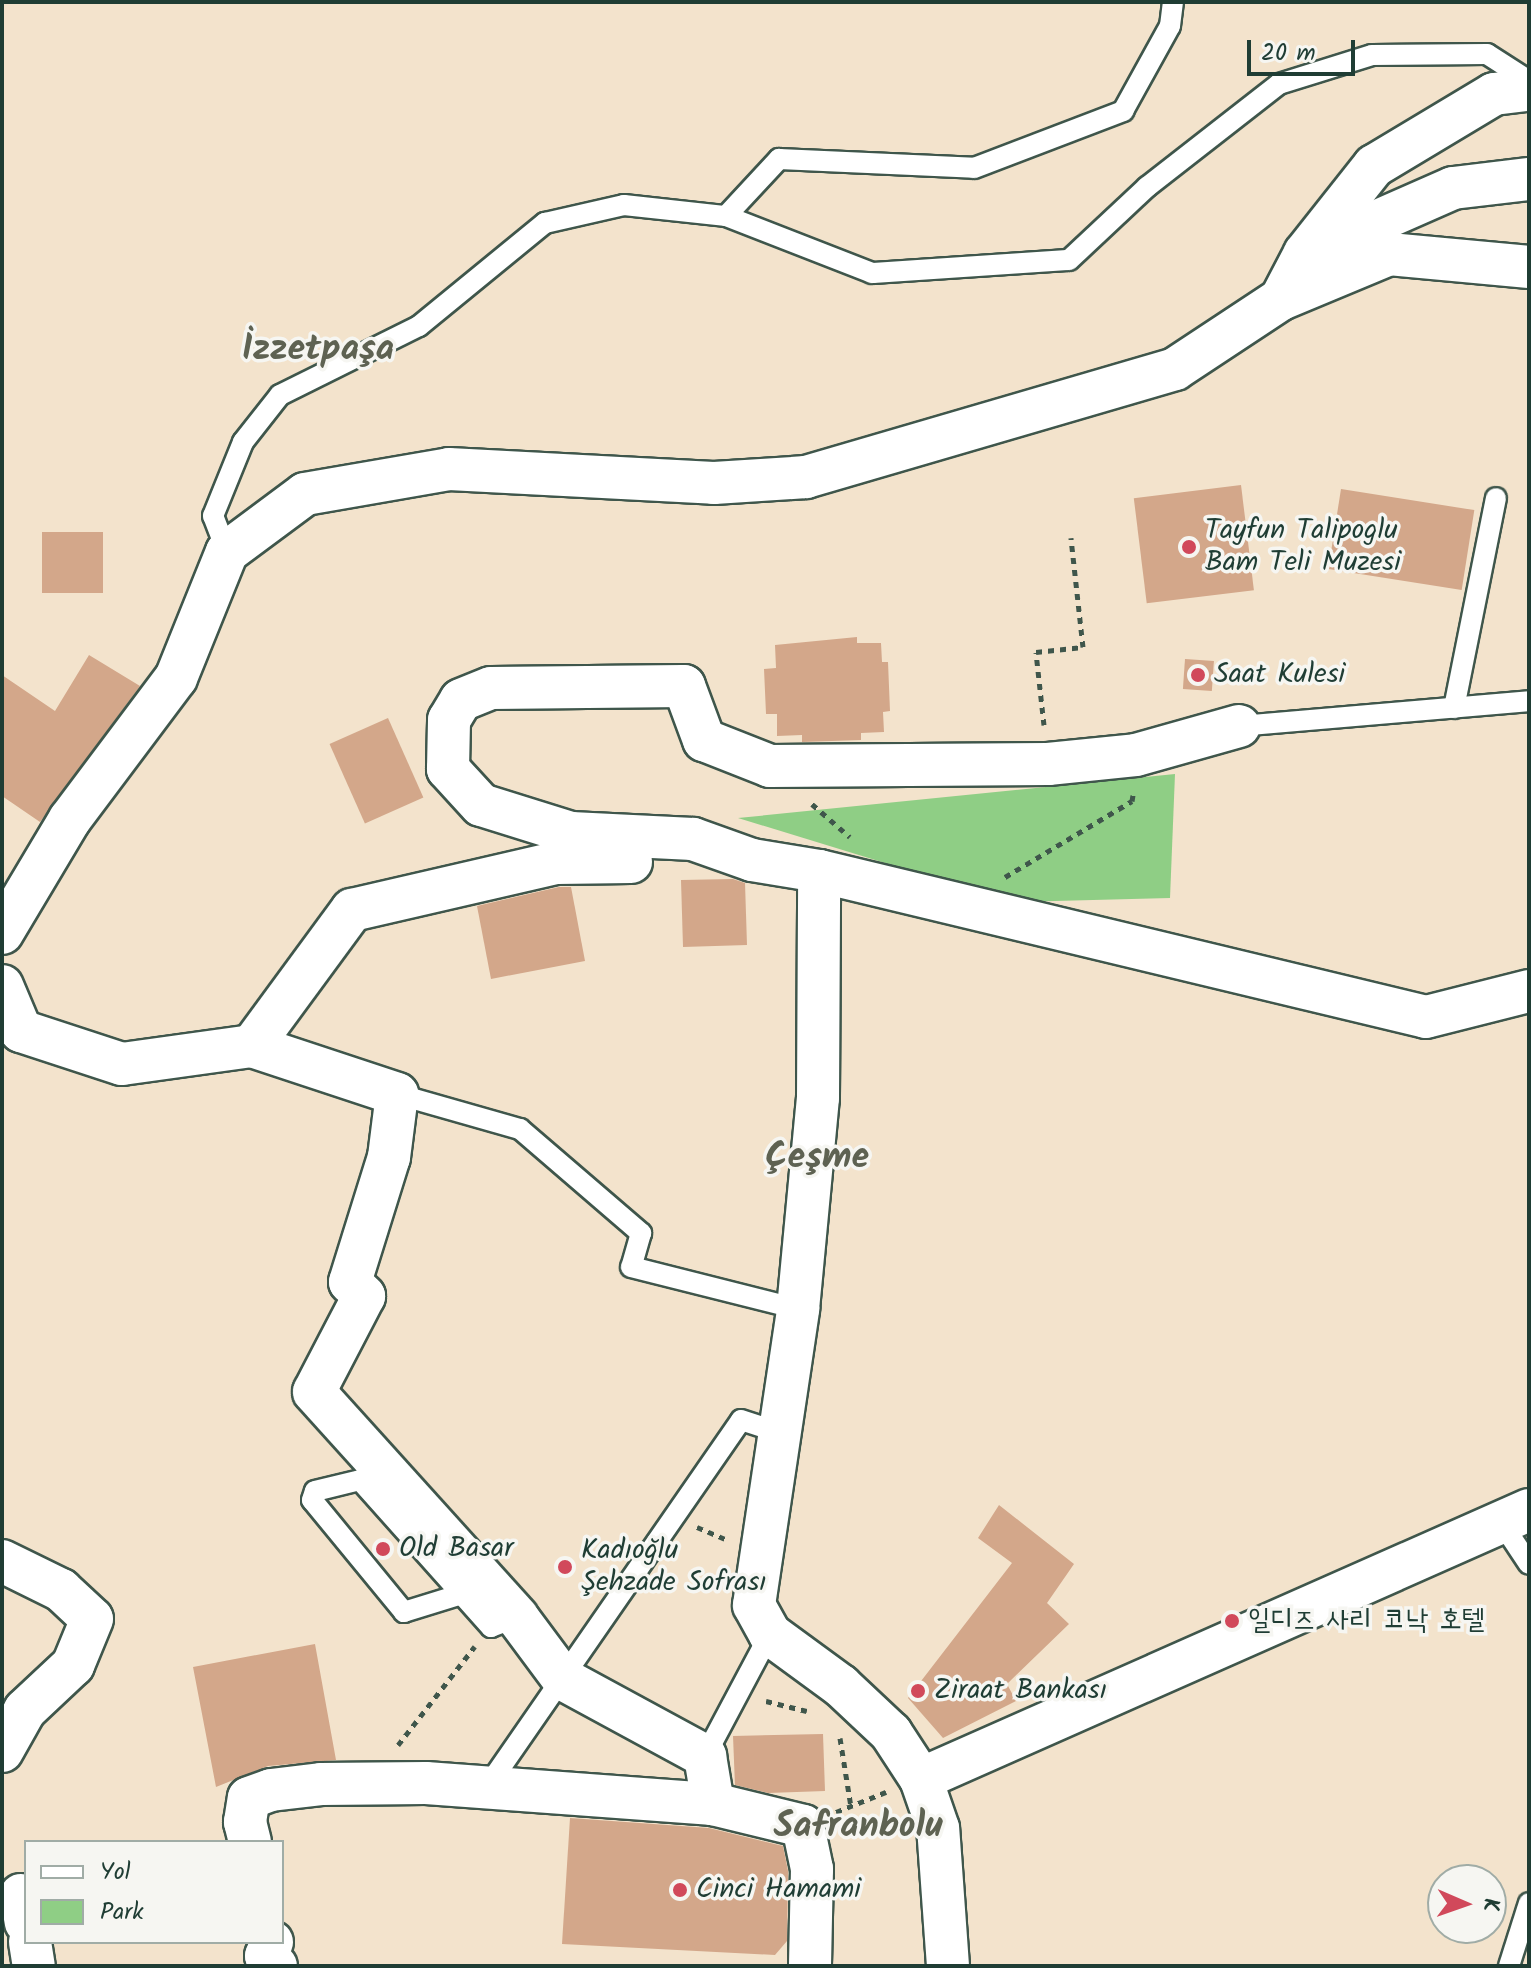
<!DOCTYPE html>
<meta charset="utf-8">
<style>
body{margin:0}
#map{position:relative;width:1531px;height:1968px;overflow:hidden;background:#f3e3cc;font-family:Kalam,"Poor Story",sans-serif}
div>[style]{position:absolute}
.green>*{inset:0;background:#8fce85}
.building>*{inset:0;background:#d3a78a;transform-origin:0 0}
.path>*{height:5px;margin-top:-2.5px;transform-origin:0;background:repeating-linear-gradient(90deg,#3f564b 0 6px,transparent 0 12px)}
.roads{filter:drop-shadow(2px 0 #3f564b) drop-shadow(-2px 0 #3f564b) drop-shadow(0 2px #3f564b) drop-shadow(0 -2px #3f564b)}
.lane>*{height:20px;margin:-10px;padding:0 10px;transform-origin:10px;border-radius:10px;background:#fff}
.street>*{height:42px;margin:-21px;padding:0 21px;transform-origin:21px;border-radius:21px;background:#fff}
.dots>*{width:22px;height:22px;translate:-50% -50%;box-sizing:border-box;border:4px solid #f6f6f2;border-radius:50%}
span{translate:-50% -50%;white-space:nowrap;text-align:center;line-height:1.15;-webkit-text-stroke:7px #f6f6f2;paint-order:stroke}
.poi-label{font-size:28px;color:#1f3d34}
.left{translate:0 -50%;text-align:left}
.district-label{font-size:36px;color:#5e6252;font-weight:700}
.frame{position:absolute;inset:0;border:4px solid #1f3d34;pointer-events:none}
.legend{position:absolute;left:24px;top:1840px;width:260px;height:104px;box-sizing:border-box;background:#f6f6f2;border:2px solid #a0aca6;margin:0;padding:10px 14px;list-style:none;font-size:24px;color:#1f3d34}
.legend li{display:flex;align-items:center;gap:16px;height:40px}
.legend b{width:40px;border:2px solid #a0aca6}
.north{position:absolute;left:1427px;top:1864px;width:80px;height:80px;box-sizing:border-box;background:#f6f6f2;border:2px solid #a0aca6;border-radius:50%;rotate:92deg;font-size:22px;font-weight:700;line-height:32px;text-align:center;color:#1f3d34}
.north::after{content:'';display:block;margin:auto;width:28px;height:36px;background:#d1495b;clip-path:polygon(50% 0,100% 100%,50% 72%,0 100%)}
.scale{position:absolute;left:1247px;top:40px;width:108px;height:36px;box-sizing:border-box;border:4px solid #1f3d34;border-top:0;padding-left:10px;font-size:24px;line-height:28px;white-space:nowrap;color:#1f3d34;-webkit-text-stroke:6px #f6f6f2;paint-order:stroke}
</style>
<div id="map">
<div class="green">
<i style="clip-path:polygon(1175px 774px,1170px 898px,1012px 902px,738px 818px)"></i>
</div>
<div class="building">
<i style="left:1241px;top:485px;width:106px;height:108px;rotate:83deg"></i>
<i style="left:1341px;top:489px;width:135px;height:81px;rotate:9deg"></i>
<i style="left:42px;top:532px;width:61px;height:61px"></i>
<i style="clip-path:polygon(857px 637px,857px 643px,881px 643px,882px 662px,888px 662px,890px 711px,883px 712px,884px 732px,861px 733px,861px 740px,802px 742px,802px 735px,777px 736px,777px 714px,766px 714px,764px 669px,776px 668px,775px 645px)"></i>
<i style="clip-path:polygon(89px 655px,140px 686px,40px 822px,2px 796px,2px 675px,55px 711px)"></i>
<i style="left:1185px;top:659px;width:29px;height:30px;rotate:4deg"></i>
<i style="left:388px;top:718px;width:87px;height:64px;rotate:66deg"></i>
<i style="clip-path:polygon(733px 879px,745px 883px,747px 945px,683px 947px,681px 880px)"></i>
<i style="clip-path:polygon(559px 887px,571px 887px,585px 961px,491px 979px,477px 906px)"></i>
<i style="clip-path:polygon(999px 1505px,1074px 1564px,1047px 1603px,1069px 1624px,1007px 1684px,1016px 1701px,943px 1738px,908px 1698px,1012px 1563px,978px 1538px)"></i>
<i style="clip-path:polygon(315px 1644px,336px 1760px,268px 1766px,216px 1787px,193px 1667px)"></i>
<i style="clip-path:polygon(823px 1734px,825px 1791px,768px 1793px,735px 1785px,733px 1736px)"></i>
<i style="clip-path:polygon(570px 1818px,709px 1828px,783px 1846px,788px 1871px,787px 1941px,775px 1955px,562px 1944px)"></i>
</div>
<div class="path">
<i style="left:1044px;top:725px;width:73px;rotate:-96.3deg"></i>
<i style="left:1036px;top:652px;width:47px;rotate:-6.1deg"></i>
<i style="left:1083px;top:647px;width:110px;rotate:-96.3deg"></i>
<i style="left:812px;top:804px;width:50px;rotate:41deg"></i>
<i style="left:1005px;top:877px;width:148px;rotate:-30.9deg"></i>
<i style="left:1132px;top:801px;width:6px;rotate:-81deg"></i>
<i style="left:697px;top:1527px;width:30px;rotate:23deg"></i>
<i style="left:766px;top:1701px;width:42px;rotate:13.7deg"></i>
<i style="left:840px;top:1738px;width:70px;rotate:80.9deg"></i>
<i style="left:398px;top:1745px;width:125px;rotate:-52.1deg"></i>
<i style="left:836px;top:1812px;width:54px;rotate:-21.8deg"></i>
</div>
<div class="roads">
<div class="lane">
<i style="left:726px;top:216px;width:78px;rotate:-47.1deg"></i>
<i style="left:779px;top:159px;width:195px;rotate:2.6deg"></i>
<i style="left:974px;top:168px;width:160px;rotate:-20.9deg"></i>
<i style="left:1123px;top:111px;width:97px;rotate:-61.1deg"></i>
<i style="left:1170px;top:26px;width:24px;rotate:-83deg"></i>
<i style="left:227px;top:552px;width:39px;rotate:-111deg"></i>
<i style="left:213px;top:516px;width:80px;rotate:-67.9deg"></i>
<i style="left:243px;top:442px;width:60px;rotate:-51.8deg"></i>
<i style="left:280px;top:395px;width:155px;rotate:-26.4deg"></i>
<i style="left:419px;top:326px;width:163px;rotate:-39.3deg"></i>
<i style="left:545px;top:223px;width:81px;rotate:-12.8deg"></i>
<i style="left:624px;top:205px;width:103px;rotate:6.2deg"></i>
<i style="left:726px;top:216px;width:157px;rotate:21.3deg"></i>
<i style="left:872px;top:273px;width:197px;rotate:-3.8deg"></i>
<i style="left:1069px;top:260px;width:107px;rotate:-43.1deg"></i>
<i style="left:1147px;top:187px;width:167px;rotate:-38deg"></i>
<i style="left:1279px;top:84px;width:97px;rotate:-17.3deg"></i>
<i style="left:1372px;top:55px;width:115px;rotate:-0.5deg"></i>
<i style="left:1487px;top:54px;width:50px;rotate:32.7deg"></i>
<i style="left:1454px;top:708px;width:214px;rotate:-78.7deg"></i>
<i style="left:1239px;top:726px;width:291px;rotate:-4.9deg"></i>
<i style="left:397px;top:1094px;width:128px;rotate:15.9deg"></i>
<i style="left:520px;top:1129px;width:160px;rotate:40.7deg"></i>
<i style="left:641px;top:1233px;width:35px;rotate:106deg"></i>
<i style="left:631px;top:1267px;width:172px;rotate:14.1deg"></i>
<i style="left:1501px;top:1522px;width:50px;rotate:56.3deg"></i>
<i style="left:462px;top:1594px;width:61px;rotate:162.8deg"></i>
<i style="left:404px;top:1612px;width:145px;rotate:-129.4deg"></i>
<i style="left:312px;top:1500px;width:9px;rotate:-72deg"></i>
<i style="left:315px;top:1491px;width:46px;rotate:-13.7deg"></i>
<i style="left:360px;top:1480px;width:197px;rotate:48.3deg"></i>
<i style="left:491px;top:1627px;width:28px;rotate:-21deg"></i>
<i style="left:705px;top:1756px;width:138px;rotate:-62deg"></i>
<i style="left:487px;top:1787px;width:446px;rotate:-55.3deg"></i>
<i style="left:741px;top:1420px;width:42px;rotate:18deg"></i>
<i style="left:1509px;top:1966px;width:66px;rotate:-72.4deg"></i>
</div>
<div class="street">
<i style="left:1312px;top:250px;width:154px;rotate:-23.7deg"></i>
<i style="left:1453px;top:188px;width:77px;rotate:-6.8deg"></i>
<i style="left:1281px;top:299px;width:117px;rotate:-22.6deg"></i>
<i style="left:1389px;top:254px;width:141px;rotate:5.3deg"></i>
<i style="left:819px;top:871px;width:624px;rotate:13.52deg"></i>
<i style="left:1426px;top:1017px;width:106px;rotate:-14.2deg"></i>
<i style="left:2px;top:933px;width:133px;rotate:-59.2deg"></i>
<i style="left:70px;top:819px;width:176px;rotate:-53.1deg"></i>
<i style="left:176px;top:678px;width:136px;rotate:-68deg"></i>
<i style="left:227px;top:552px;width:97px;rotate:-36.6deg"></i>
<i style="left:305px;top:494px;width:146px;rotate:-9.8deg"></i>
<i style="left:449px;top:469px;width:265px;rotate:3deg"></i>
<i style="left:714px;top:483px;width:92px;rotate:-3.7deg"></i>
<i style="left:806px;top:477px;width:384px;rotate:-16.3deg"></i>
<i style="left:1175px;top:369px;width:127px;rotate:-33.4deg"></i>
<i style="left:1281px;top:299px;width:52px;rotate:-62.4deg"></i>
<i style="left:1305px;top:253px;width:111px;rotate:-51.6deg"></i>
<i style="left:1374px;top:166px;width:140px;rotate:-31deg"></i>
<i style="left:1494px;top:94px;width:35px;rotate:-7deg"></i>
<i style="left:2px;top:986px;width:49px;rotate:67.1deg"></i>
<i style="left:21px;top:1031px;width:106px;rotate:18.1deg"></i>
<i style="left:122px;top:1064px;width:131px;rotate:-7.9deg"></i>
<i style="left:252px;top:1046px;width:153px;rotate:18.3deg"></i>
<i style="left:397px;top:1094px;width:64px;rotate:97.2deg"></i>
<i style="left:389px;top:1157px;width:131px;rotate:107.3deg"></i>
<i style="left:350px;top:1282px;width:20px;rotate:45deg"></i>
<i style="left:364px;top:1296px;width:108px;rotate:117.5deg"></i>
<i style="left:314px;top:1392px;width:303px;rotate:47.9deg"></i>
<i style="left:517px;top:1617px;width:77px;rotate:53.4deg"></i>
<i style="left:563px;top:1679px;width:162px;rotate:28.5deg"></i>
<i style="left:705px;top:1756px;width:49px;rotate:80.5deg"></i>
<i style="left:713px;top:1804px;width:93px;rotate:13.7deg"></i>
<i style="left:803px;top:1826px;width:44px;rotate:78.2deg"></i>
<i style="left:812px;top:1869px;width:97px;rotate:91.2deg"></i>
<i style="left:252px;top:1046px;width:169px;rotate:-53.7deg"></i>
<i style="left:352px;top:910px;width:209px;rotate:-13deg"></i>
<i style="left:556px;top:863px;width:75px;rotate:-0.8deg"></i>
<i style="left:2px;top:1561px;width:66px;rotate:26.2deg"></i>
<i style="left:61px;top:1590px;width:42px;rotate:43.1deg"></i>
<i style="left:92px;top:1619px;width:50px;rotate:112.4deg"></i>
<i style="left:73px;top:1665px;width:66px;rotate:136.8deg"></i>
<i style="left:25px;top:1710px;width:47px;rotate:119.3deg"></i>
<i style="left:921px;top:1779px;width:665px;rotate:-23.87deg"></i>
<i style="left:250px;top:1842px;width:21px;rotate:-104deg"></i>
<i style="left:245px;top:1822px;width:24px;rotate:-81deg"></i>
<i style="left:249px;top:1798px;width:23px;rotate:-20deg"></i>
<i style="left:271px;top:1790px;width:50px;rotate:-6.8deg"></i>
<i style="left:321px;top:1784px;width:105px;rotate:-0.5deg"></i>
<i style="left:426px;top:1783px;width:288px;rotate:4.2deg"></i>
<i style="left:21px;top:1895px;width:28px;rotate:80deg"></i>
<i style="left:30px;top:1942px;width:24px;rotate:81deg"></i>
<i style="left:272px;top:1942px;width:15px;rotate:113deg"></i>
<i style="left:266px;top:1956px;width:14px;rotate:45deg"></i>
<i style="left:948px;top:1966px;width:138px;rotate:-94.1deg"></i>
<i style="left:938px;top:1828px;width:52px;rotate:-109.1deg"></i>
<i style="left:921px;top:1779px;width:55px;rotate:-123.1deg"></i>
<i style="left:891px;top:1733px;width:69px;rotate:-136.8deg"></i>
<i style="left:841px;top:1686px;width:88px;rotate:-143.8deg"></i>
<i style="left:770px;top:1634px;width:33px;rotate:-119deg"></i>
<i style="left:754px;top:1605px;width:299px;rotate:-81.5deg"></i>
<i style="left:798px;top:1309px;width:212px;rotate:-84.6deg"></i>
<i style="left:818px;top:1098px;width:227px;rotate:-89.7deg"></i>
<i style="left:819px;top:871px;width:68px;rotate:-170.7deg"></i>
<i style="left:752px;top:860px;width:63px;rotate:-160.4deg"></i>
<i style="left:693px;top:839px;width:122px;rotate:-177.2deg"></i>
<i style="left:571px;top:833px;width:94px;rotate:-162.7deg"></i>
<i style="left:481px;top:805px;width:49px;rotate:-132.5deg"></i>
<i style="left:448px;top:769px;width:49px;rotate:-88.8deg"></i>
<i style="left:449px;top:720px;width:23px;rotate:-59deg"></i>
<i style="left:461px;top:700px;width:32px;rotate:-22deg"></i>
<i style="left:491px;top:688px;width:193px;rotate:-0.6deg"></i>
<i style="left:684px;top:686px;width:58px;rotate:69.7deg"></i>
<i style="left:704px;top:740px;width:71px;rotate:21.5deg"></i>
<i style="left:770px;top:766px;width:278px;rotate:-0.4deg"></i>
<i style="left:1048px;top:764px;width:88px;rotate:-5.8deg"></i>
<i style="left:1136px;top:755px;width:107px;rotate:-15.7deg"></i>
</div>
</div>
<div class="dots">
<i style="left:1189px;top:547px;background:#d1495b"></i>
<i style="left:1198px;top:675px;background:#d1495b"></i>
<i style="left:383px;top:1549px;background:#d1495b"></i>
<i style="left:565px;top:1567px;background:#d1495b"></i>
<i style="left:1232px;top:1621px;background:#d1495b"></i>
<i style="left:918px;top:1691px;background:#d1495b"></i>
<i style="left:680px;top:1890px;background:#d1495b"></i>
</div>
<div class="poi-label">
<span class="left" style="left:1205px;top:547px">Tayfun Talipoglu<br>Bam Teli Muzesi</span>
<span class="left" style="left:1214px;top:675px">Saat Kulesi</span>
<span class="left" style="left:399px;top:1549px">Old Basar</span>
<span class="left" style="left:581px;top:1567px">Kadıoğlu<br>Şehzade Sofrası</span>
<span class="left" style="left:1248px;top:1621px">일디즈 사리 코낙 호텔</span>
<span class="left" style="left:934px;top:1691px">Ziraat Bankası</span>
<span class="left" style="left:696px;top:1890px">Cinci Hamami</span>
</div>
<div class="district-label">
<span style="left:318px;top:350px">İzzetpaşa</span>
<span style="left:817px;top:1158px">Çeşme</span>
<span style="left:858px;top:1827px">Safranbolu</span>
</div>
<div class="frame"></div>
<ul class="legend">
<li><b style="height:10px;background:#fff"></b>Yol</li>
<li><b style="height:22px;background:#8fce85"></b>Park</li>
</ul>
<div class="north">K</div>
<div class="scale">20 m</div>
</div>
